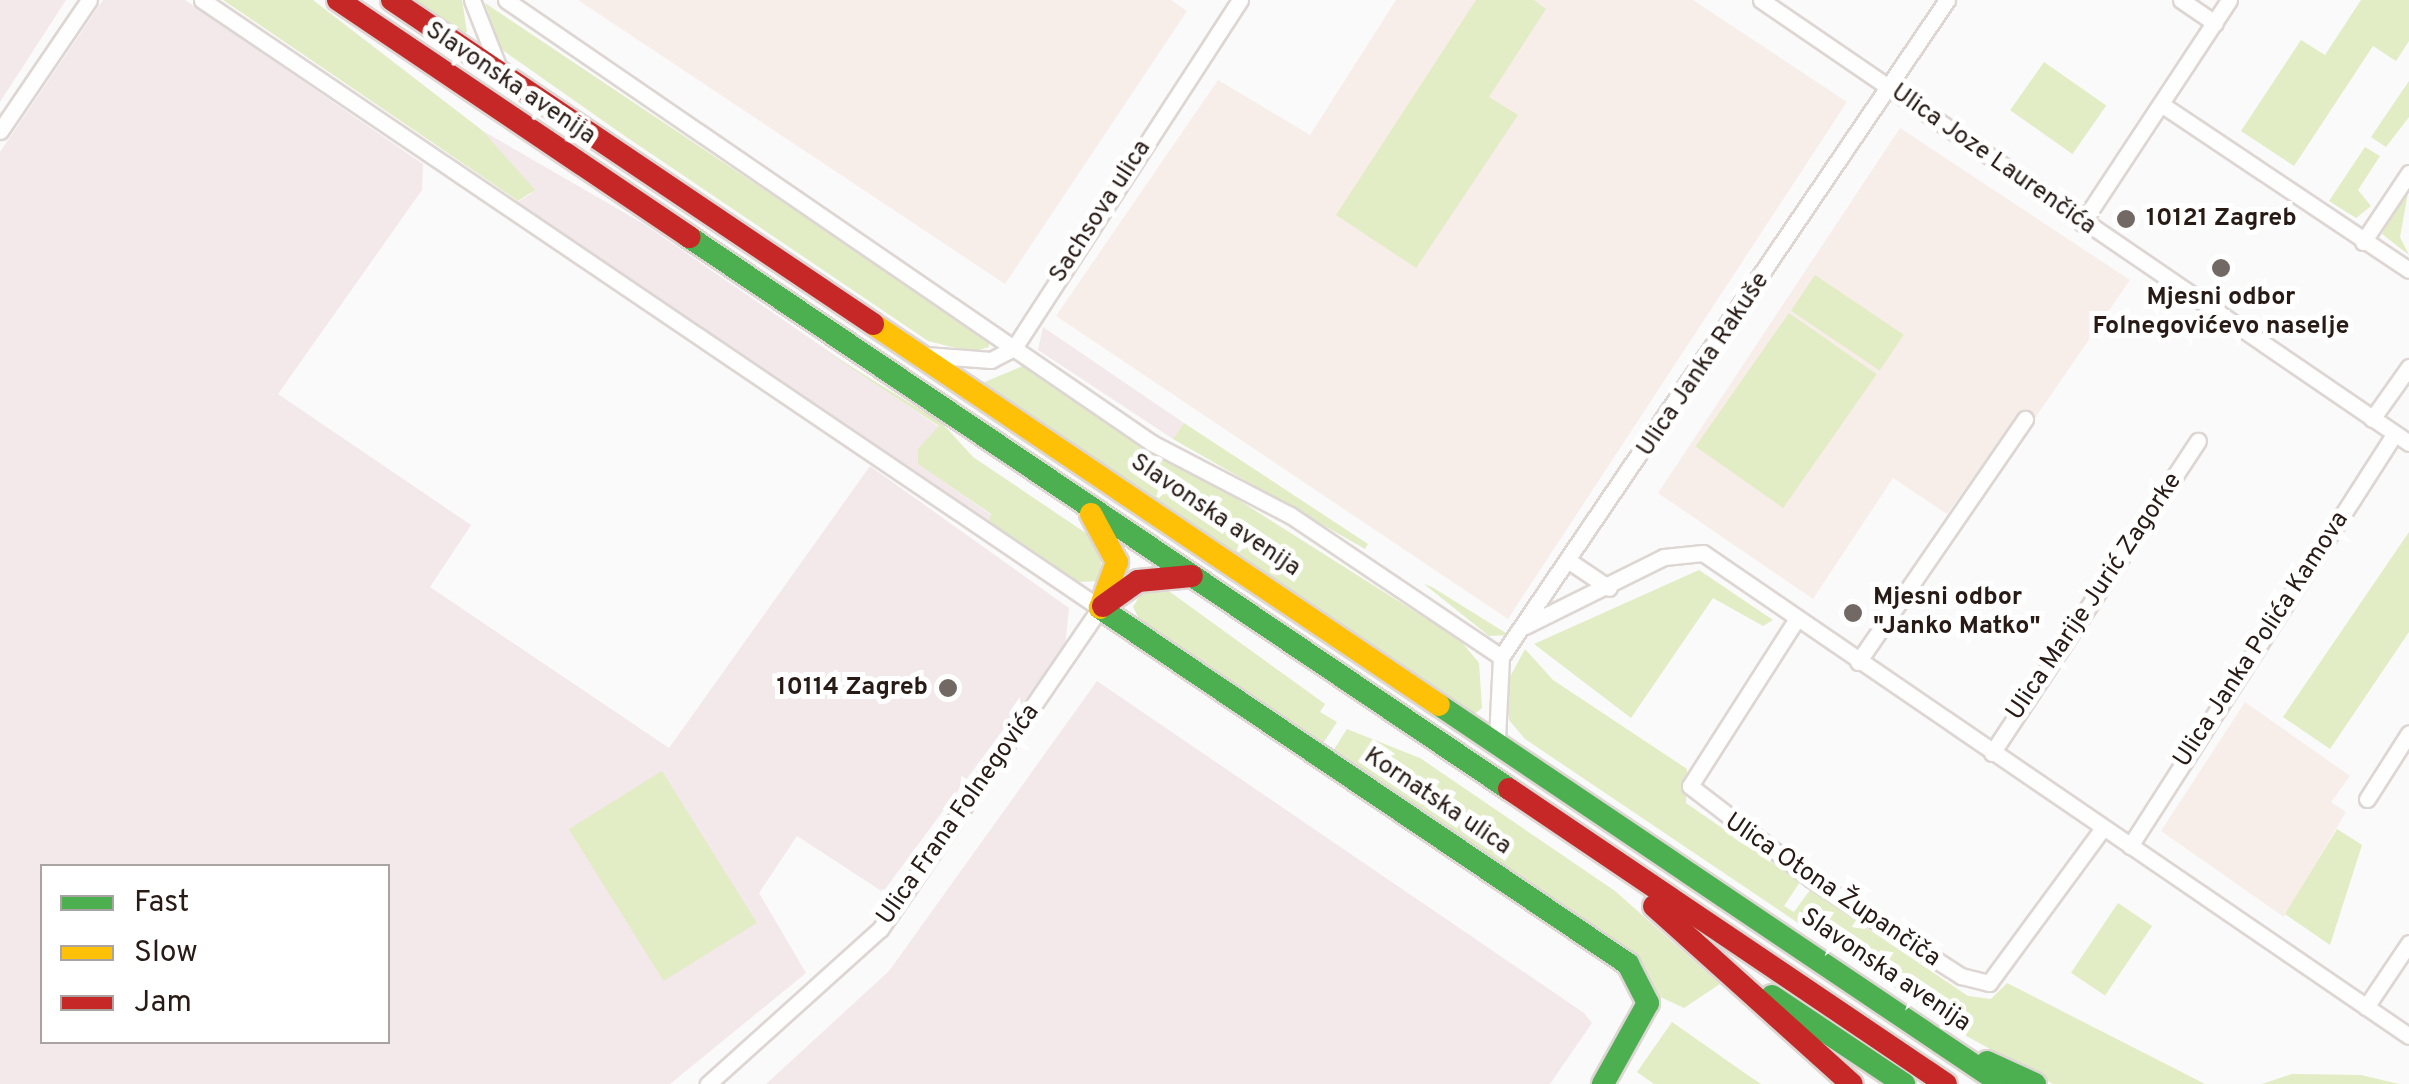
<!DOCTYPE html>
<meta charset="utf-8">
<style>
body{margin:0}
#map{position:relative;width:2409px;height:1084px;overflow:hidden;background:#fafafa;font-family:Overpass,sans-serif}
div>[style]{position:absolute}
.commercial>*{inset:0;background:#f3e9ea}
.built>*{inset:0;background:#f7eee9}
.green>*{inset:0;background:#e2ecc5;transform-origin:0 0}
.roads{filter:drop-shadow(2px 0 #ddd6d3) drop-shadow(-2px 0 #ddd6d3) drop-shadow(0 2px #ddd6d3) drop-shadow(0 -2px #ddd6d3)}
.street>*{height:15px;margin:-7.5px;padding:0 7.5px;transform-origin:7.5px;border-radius:7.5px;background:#fefefe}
.fast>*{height:22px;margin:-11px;padding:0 11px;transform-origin:11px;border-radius:11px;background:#4caf50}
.slow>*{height:22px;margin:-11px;padding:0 11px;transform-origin:11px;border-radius:11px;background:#ffc107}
.jam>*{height:22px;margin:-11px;padding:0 11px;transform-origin:11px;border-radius:11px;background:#c62828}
.dots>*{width:28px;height:28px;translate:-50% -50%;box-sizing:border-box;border:5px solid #fff;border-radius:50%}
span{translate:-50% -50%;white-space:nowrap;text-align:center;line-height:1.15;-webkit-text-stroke:10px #fff;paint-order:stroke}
.street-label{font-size:25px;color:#281b15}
.poi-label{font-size:25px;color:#281b15;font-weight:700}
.left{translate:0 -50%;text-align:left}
.right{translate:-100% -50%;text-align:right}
.legend{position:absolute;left:40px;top:864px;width:350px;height:180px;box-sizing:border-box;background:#fff;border:2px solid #a9a4a1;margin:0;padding:12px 18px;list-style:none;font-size:30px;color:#281b15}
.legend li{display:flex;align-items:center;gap:20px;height:50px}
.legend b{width:50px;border:2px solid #a9a4a1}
</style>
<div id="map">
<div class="commercial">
<i style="clip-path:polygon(0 0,66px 0,0 102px)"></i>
<i style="clip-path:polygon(evenodd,103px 0,185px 0,423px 164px,422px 190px,278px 394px,471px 525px,430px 587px,669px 748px,870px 466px,1069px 608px,1065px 646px,883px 892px,797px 836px,759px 893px,806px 973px,670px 1084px,0 1084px,0 152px,103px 0,42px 866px,388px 866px,388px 1042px,42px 1042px,42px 866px)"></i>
<i style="clip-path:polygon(483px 131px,644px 224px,939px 427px,918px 463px,991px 515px,988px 523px,516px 203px,532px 193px)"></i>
<i style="clip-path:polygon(1043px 327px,1184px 423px,1173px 439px,1038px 350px)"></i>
<i style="clip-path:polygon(1097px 681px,1584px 1013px,1592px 1023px,1550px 1084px,766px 1084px,889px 971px)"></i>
</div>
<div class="built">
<i style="clip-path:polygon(578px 0,1171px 0,1187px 11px,1005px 284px)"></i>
<i style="clip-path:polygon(1396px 0,1693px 0,1847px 102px,1508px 619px,1056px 316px,1218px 80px,1310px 135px)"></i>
<i style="clip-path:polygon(1900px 128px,2130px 280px,2033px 421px,2020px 413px,1947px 514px,1893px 478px,1813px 599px,1658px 493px)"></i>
<i style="clip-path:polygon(2245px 702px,2350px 776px,2331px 802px,2346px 812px,2284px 917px,2161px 831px)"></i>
</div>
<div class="green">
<i style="clip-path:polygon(223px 0,313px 0,483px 131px,535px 190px,518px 201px)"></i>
<i style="clip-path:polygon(409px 0,462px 0,467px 32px,460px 35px)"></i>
<i style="clip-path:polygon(1476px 0,1534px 0,1546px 9px,1489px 97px,1518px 115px,1416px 268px,1336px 215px)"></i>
<i style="clip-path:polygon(2361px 0,2409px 0,2409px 41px,2396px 61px,2373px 46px,2294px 166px,2241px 131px,2301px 40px,2325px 55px)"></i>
<i style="clip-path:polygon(485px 3px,989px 340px,989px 347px,972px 352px,928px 341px,622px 134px,501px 49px)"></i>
<i style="left:2044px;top:62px;width:76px;height:59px;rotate:35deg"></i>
<i style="clip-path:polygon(2409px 81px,2409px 117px,2386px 147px,2371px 137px)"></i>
<i style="clip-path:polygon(2365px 147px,2380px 156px,2358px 190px,2371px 206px,2356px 218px,2329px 201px)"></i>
<i style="clip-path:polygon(2409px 187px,2400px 237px,2409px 255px,2382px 234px)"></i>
<i style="left:1815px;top:275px;width:107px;height:43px;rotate:34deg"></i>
<i style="left:1789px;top:313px;width:107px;height:163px;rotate:35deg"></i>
<i style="clip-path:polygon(818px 346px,942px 423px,973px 457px,1102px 544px,1100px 581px,1076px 582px,988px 523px,991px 514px,918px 464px,918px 449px,939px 426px)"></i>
<i style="clip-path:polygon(1025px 365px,1460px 640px,1479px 663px,1482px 708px,1472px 716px,980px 384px)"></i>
<i style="clip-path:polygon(1184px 423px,1368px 544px,1365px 549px,1173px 439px)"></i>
<i style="clip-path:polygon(2409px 532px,2409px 632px,2330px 749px,2283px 717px)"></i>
<i style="clip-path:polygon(1699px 570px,1773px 620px,1763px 626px,1713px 598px,1631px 718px,1534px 644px)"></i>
<i style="clip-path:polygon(1424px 584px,1432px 587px,1509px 635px,1489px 636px)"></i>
<i style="clip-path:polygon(1143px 590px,1170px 592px,1325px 704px,1320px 712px,1337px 722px,1322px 745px,1141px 623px,1133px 607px)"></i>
<i style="clip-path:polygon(1525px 649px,1553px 680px,1687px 769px,1686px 803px,1800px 882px,1784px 906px,1794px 912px,1810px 890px,1968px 996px,1991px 999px,2007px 983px,2205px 1084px,2053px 1084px,1963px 1034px,1525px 739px,1509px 720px,1505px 686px)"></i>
<i style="clip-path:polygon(1347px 729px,1420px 758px,1615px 891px,1720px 984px,1684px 1008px,1658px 996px,1640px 960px,1603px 931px,1333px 751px)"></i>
<i style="left:662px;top:771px;width:179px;height:110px;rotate:58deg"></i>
<i style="clip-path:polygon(2337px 829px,2362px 845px,2330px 945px,2285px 914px)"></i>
<i style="left:2118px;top:903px;width:41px;height:84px;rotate:34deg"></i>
<i style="clip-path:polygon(1672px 1022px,1749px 1076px,1761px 1084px,1654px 1084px,1637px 1072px)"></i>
<i style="clip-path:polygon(2292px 1074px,2361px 1075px,2399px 1084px,2262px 1084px)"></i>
</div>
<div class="roads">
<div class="street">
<i style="left:202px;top:0;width:1084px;rotate:34.1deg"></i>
<i style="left:1100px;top:608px;width:389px;rotate:124.4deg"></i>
<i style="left:880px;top:929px;width:232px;rotate:138deg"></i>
<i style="left:472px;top:0;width:76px;rotate:68.5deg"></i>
<i style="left:506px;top:0;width:783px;rotate:34.44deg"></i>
<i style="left:1152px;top:443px;width:156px;rotate:27.6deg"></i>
<i style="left:1290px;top:515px;width:254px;rotate:33.9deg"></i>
<i style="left:1761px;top:0;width:785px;rotate:34.36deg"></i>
<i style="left:2181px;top:0;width:41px;rotate:34.1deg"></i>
<i style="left:2161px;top:104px;width:298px;rotate:33.8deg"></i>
<i style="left:0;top:131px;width:158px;rotate:-55.8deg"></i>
<i style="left:2082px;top:223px;width:267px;rotate:-56.6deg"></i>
<i style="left:2363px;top:242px;width:83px;rotate:-56.3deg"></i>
<i style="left:925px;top:355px;width:66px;rotate:4.3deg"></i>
<i style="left:991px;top:360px;width:26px;rotate:-28deg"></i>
<i style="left:1014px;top:348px;width:415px;rotate:-57deg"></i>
<i style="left:2372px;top:419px;width:64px;rotate:-54.6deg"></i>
<i style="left:1569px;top:561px;width:48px;rotate:34deg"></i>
<i style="left:1796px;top:620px;width:197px;rotate:122.6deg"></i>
<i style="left:1690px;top:786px;width:153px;rotate:37.5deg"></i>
<i style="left:1811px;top:879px;width:179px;rotate:32.9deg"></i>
<i style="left:1961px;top:976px;width:29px;rotate:14deg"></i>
<i style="left:1989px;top:983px;width:191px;rotate:-53.7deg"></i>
<i style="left:1525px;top:626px;width:155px;rotate:-26.4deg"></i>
<i style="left:1664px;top:557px;width:39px;rotate:-6deg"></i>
<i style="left:1703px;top:553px;width:855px;rotate:34.38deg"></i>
<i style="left:1858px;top:662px;width:295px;rotate:-55.5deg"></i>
<i style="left:1497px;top:739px;width:82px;rotate:-87.2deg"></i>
<i style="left:1501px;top:657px;width:794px;rotate:-55.83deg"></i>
<i style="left:1992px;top:753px;width:374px;rotate:-56.6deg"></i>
<i style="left:2367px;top:799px;width:78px;rotate:-57.5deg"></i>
<i style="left:2130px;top:846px;width:490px;rotate:-57.3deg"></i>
<i style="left:2366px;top:1007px;width:77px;rotate:-56.1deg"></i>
</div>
<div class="fast">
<i style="left:689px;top:237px;width:988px;rotate:33.95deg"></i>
<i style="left:1100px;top:608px;width:637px;rotate:33.99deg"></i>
<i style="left:1628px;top:964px;width:44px;rotate:62.9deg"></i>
<i style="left:1648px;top:1003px;width:93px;rotate:119.1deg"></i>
<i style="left:1439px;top:705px;width:679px;rotate:33.95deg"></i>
<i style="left:1772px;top:996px;width:159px;rotate:33.7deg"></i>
<i style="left:1987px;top:1062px;width:53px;rotate:24.6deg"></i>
</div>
<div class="slow">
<i style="left:873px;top:324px;width:682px;rotate:33.95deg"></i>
<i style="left:1091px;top:514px;width:55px;rotate:61.6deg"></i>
<i style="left:1117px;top:562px;width:49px;rotate:110.3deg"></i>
</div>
<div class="jam">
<i style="left:338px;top:0;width:424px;rotate:34deg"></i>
<i style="left:392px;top:0;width:580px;rotate:33.96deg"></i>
<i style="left:1103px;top:606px;width:43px;rotate:-35.5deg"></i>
<i style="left:1138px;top:581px;width:54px;rotate:-5.3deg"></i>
<i style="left:1509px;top:789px;width:527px;rotate:34.02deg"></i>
<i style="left:1654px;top:906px;width:266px;rotate:42deg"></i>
</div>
</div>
<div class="dots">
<i style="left:2126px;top:219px;background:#726965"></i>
<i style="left:2221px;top:268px;background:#726965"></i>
<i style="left:1853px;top:613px;background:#726965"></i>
<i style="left:948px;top:688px;background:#726965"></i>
</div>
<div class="street-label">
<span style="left:510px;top:84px;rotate:34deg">Slavonska avenija</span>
<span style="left:1993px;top:160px;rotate:35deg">Ulica Joze Laurenčića</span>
<span style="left:1101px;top:212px;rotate:-57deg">Sachsova ulica</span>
<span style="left:1704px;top:365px;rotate:-56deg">Ulica Janka Rakuše</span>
<span style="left:1215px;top:516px;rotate:34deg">Slavonska avenija</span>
<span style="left:2095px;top:597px;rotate:-56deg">Ulica Marije Jurić Zagorke</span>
<span style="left:2262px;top:640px;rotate:-57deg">Ulica Janka Polića Kamova</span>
<span style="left:1437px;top:802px;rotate:34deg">Kornatska ulica</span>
<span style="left:959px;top:815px;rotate:-55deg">Ulica Frana Folnegovića</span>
<span style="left:1832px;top:891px;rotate:34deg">Ulica Otona Župančiča</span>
<span style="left:1885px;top:971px;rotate:34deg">Slavonska avenija</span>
</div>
<div class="poi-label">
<span class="left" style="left:2146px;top:219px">10121 Zagreb</span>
<span style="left:2221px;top:313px">Mjesni odbor<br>Folnegovićevo naselje</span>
<span class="left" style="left:1873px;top:613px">Mjesni odbor<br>"Janko Matko"</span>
<span class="right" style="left:928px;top:688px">10114 Zagreb</span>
</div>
<ul class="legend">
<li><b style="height:12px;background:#4caf50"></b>Fast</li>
<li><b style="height:12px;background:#ffc107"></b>Slow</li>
<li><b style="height:12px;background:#c62828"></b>Jam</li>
</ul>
</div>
